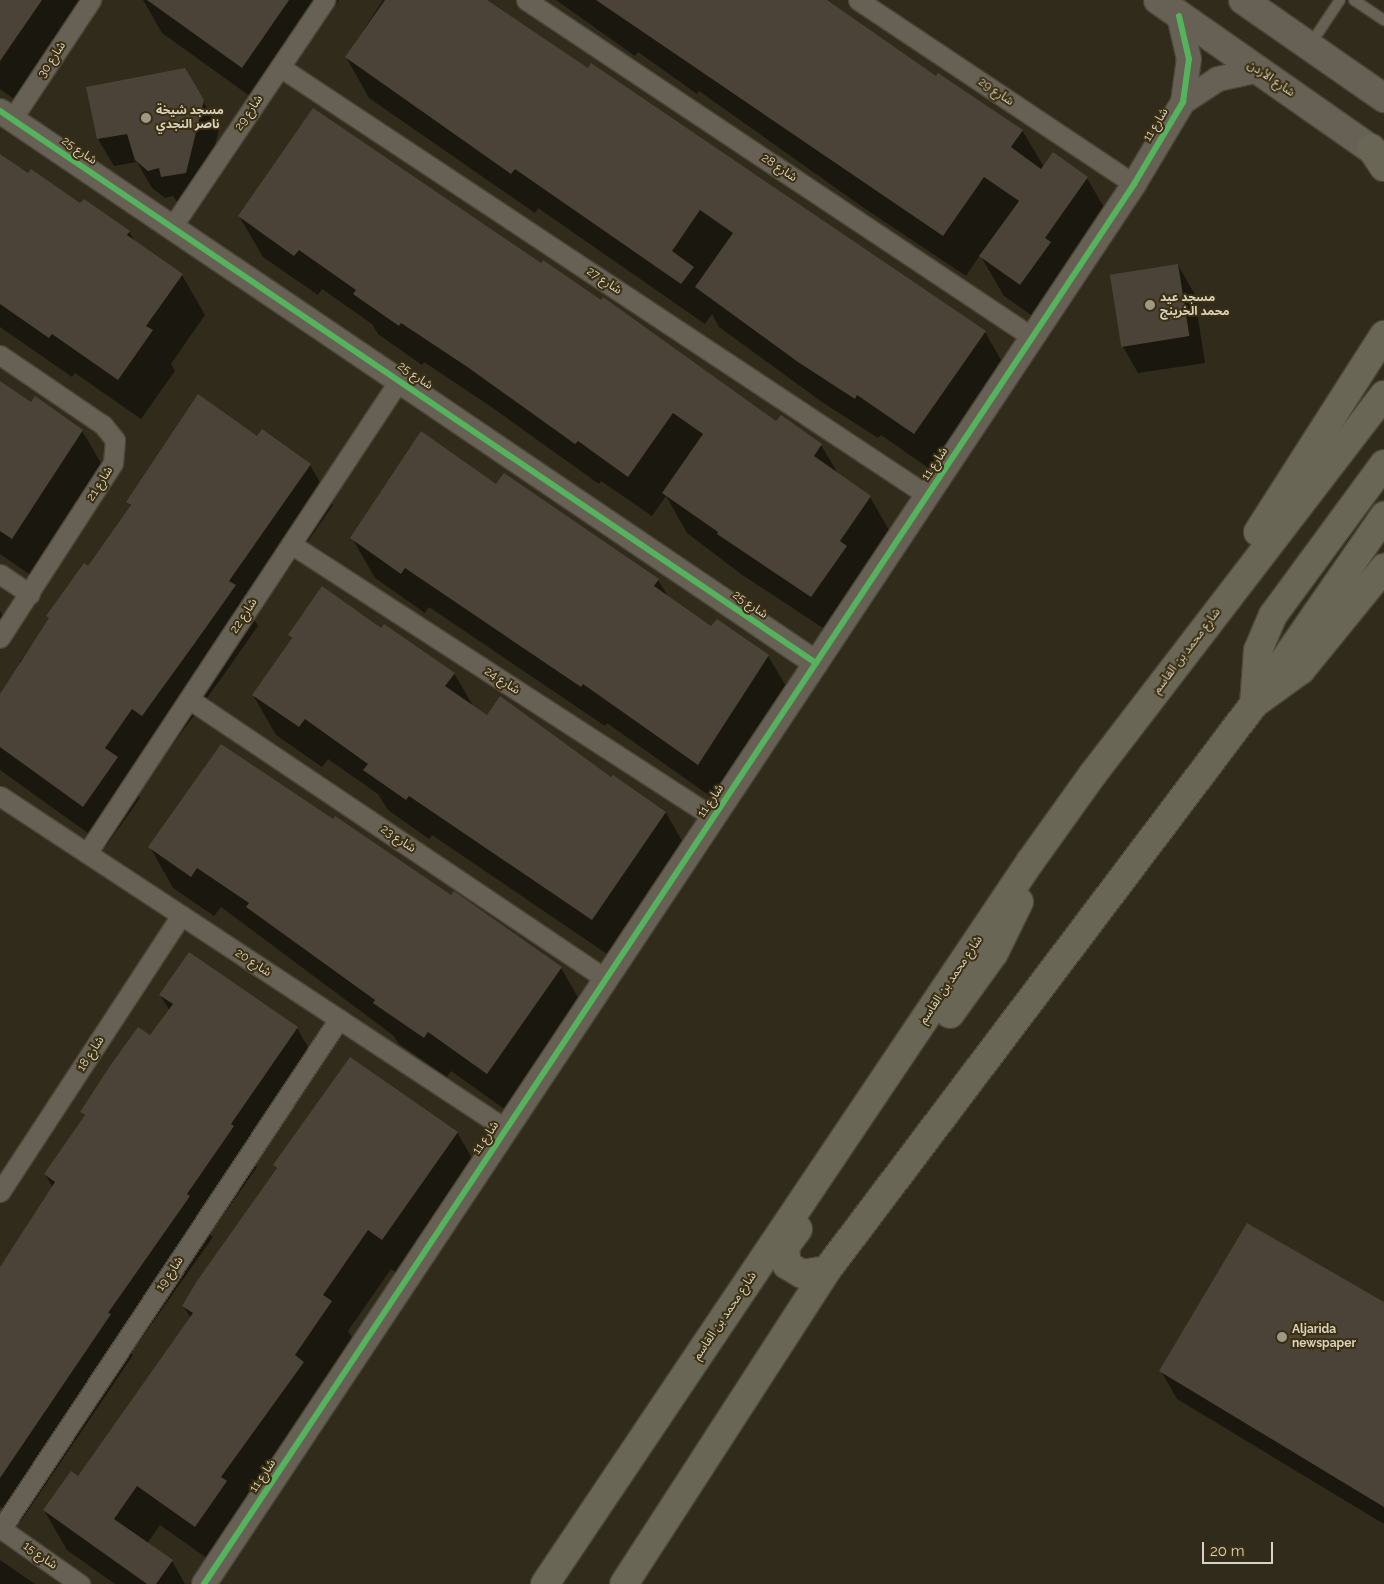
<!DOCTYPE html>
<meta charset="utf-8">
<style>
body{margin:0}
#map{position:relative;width:1384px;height:1584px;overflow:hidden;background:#312b1b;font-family:Raleway,"Noto Sans Arabic",sans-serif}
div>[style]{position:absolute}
.shadow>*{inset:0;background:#0007}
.building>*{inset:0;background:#4c4338;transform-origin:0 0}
.roads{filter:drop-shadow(1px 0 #4b4638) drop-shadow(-1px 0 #4b4638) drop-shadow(0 1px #4b4638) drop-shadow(0 -1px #4b4638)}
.service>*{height:10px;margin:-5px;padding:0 5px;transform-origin:5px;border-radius:5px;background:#676155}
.minor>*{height:19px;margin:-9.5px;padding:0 9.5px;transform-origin:9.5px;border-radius:9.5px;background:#676155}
.tertiary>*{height:24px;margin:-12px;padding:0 12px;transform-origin:12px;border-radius:12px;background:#676155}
.secondary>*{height:28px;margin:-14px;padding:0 14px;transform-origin:14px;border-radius:14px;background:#676155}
.primary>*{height:28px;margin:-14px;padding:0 14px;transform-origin:14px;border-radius:14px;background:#696656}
.cycleway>*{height:6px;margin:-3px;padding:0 3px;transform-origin:3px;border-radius:3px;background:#56b35d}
.dots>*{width:14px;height:14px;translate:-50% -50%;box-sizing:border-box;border:2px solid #3b2f11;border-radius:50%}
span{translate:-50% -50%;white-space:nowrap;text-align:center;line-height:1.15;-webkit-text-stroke:4px #3b2f11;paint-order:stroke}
.street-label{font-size:12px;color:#d9d2c1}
.poi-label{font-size:12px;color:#d9d2c1;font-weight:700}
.left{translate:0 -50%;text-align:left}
.scale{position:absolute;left:1202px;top:1542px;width:71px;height:22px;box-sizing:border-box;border:2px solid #d9d2c1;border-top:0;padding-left:6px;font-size:15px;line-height:18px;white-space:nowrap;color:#d9d2c1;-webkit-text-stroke:4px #3b2f11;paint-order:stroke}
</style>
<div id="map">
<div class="shadow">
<i style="clip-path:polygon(0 0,93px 0,21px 104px,0 89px)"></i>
<i style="clip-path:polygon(143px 0,339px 0,265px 107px,162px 33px)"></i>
<i style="clip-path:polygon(383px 0,485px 0,763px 184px,765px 181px,985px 332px,1008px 372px,937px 474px,881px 435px,878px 438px,822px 402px,719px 327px,712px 314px,705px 324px,538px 208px,535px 213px,369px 98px,346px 57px)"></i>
<i style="clip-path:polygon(556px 0,822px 0,936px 77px,1022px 130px,1044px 167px,1087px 178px,1110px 218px,1044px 324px,1004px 296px,980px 255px,966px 276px,864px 208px,699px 91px,697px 94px,638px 52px,635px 56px)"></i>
<i style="clip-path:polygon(184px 69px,219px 129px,202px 200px,178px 204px,173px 196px,165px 198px,152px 188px,137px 162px,114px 166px,98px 139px)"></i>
<i style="clip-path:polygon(0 154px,28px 175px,129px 232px,136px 243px,182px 275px,205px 315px,171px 364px,175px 371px,141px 419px,75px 373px,72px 377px,0 327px)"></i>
<i style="clip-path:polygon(239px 216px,777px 423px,821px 445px,839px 475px,870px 497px,893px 537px,835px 636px,741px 574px,687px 533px,666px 496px,652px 516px,601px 481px,599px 484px,490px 406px,424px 362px,422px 365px,378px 334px,372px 324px,322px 289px,318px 295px,263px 257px)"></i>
<i style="clip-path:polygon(1178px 265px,1194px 293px,1205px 363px,1138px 373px,1122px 345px)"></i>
<i style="clip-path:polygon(0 382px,31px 404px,82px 431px,106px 471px,35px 578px,0 554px)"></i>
<i style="clip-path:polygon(258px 437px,310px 465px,333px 505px,254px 619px,258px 626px,220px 680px,165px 755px,156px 749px,131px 783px,140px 798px,106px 846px,0 770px,0 696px,21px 666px,19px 663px,131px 507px,128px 502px)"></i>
<i style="clip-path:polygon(497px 486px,658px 580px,669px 598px,712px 628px,717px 620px,768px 656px,792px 696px,721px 804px,607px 723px,605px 726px,429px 607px,425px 613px,375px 578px,352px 538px)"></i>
<i style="clip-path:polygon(0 611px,8px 624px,0 635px)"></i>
<i style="clip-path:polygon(382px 630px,454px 673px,473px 706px,487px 716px,612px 779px,613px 777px,666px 813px,689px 853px,616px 960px,432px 835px,429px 839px,388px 810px,378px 794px,328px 759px,322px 767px,276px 735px,253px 695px,292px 640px,289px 635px)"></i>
<i style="clip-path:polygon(334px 820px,561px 968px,584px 1008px,510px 1113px,451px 1071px,447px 1077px,398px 1043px,394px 1036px,221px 907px,214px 916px,173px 888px,150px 847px)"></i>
<i style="clip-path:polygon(160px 995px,297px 1028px,320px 1068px,254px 1163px,257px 1167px,210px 1234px,213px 1237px,131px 1353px,133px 1355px,21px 1521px,0 1507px,0 1269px,53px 1188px,45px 1174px,85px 1117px,82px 1112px,151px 1037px,170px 1011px)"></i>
<i style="clip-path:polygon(457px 1132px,480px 1172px,405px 1279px,391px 1269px,348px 1331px,355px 1342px,218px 1566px,160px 1525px,147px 1544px,172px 1561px,185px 1584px,115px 1584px,67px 1550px,44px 1510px,79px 1478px,191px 1318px,183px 1306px,277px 1170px,274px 1165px)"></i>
<i style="clip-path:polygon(1384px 1304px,1384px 1524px,1177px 1399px,1161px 1371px)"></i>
<i style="clip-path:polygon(0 1560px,35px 1584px,0 1584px)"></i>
</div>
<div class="building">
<i style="clip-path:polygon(0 0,42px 0,0 61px)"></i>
<i style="clip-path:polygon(147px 0,289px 0,242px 68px)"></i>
<i style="clip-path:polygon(385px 0,487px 0,588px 68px,591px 63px,986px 331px,914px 434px,857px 395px,855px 399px,798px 362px,695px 287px,733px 233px,700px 210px,672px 251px,694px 267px,681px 284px,515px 169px,511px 174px,345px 57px)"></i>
<i style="clip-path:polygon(596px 0,827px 0,936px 76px,938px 73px,1023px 130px,1011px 147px,1041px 169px,1053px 152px,1088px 177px,1045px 238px,1051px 242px,1020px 285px,979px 256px,1019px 201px,984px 177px,943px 236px)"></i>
<i style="clip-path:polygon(185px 68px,204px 100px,186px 173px,161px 177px,159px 168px,148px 171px,135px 160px,127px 134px,97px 139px,86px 87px)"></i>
<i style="clip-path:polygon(313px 108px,541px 263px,543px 260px,601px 300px,603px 297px,776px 421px,781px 415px,822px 444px,814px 456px,871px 496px,840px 541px,847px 546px,811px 597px,717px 534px,718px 532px,662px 493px,703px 434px,673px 413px,628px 477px,578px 441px,575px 444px,466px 366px,401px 323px,399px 326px,353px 294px,356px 290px,299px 250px,294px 256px,238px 216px)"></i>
<i style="clip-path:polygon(0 154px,28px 173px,31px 169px,80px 203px,84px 199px,130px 231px,127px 235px,183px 274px,146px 326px,153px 330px,118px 380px,52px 334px,49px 338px,0 304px)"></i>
<i style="left:1178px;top:264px;width:73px;height:69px;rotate:81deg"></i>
<i style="clip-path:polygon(0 381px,31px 402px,35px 396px,83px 430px,12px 539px,0 531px)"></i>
<i style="clip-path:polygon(198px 394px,257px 436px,262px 429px,311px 464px,229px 581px,236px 585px,197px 640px,142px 716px,132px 709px,105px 748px,118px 757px,83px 807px,0 747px,0 694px,49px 618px,46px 616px,84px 563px,88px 566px,131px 505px,126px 502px)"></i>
<i style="clip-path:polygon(421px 431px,496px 484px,504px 473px,659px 579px,654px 586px,711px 626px,717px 619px,769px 655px,698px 765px,583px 684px,581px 687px,405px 568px,401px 574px,350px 538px)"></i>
<i style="clip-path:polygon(322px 586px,381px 628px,384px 624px,455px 673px,445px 686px,487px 715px,500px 696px,611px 777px,613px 775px,666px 812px,592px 920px,409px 796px,406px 800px,363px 770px,368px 764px,305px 719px,299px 727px,252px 695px,292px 638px,288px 635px)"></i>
<i style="clip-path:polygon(221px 744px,333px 819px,335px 816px,451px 895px,454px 891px,562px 967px,487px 1074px,428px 1032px,424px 1038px,373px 1003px,375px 1000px,246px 907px,249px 903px,197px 868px,191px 877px,148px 847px)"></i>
<i style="clip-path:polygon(189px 952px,298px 1027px,231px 1124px,234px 1126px,187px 1194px,190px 1196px,108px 1313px,111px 1314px,0 1478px,0 1267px,55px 1182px,44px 1174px,85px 1115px,80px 1112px,110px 1066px,138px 1027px,150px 1035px,173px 1004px,159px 995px)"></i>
<i style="clip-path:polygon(350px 1057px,458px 1132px,382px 1240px,368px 1230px,323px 1295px,332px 1301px,295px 1355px,304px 1362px,221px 1477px,227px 1481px,195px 1527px,137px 1486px,114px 1519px,173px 1560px,156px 1584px,147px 1584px,43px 1510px,71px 1471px,78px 1476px,193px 1313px,182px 1306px,197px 1281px,277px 1168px,273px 1165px)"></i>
<i style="clip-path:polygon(1247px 1223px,1384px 1302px,1384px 1507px,1159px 1371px)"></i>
</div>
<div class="roads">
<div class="service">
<i style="left:1354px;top:0;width:36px;rotate:34deg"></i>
<i style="left:1310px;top:45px;width:54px;rotate:-56.3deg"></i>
</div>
<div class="minor">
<i style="left:526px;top:0;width:608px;rotate:33.66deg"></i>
<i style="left:858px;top:0;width:332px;rotate:33.7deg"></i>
<i style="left:280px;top:67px;width:776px;rotate:33.49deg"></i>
<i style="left:12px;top:119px;width:143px;rotate:-56.4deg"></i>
<i style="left:172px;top:227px;width:274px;rotate:-56deg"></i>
<i style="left:0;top:355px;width:125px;rotate:34.2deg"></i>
<i style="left:103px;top:425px;width:19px;rotate:51deg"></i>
<i style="left:115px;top:440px;width:23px;rotate:95deg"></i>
<i style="left:113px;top:463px;width:208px;rotate:122.9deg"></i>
<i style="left:291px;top:544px;width:503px;rotate:32.9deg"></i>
<i style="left:0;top:574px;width:36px;rotate:34deg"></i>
<i style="left:189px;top:699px;width:502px;rotate:33.88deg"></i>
<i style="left:0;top:796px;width:606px;rotate:33.35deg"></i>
<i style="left:87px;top:853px;width:568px;rotate:-56.56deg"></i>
<i style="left:0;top:1192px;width:331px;rotate:-56.8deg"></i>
<i style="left:0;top:1528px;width:98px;rotate:35deg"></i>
<i style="left:1px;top:1529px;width:612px;rotate:-56.47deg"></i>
</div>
<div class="tertiary">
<i style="left:1183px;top:102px;width:42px;rotate:-33.3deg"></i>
<i style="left:1218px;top:79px;width:42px;rotate:-12.4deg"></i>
<i style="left:0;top:111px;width:985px;rotate:34.08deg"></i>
<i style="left:204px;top:1584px;width:1681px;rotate:-56.4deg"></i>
<i style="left:1134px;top:184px;width:96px;rotate:-59.1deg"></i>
<i style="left:1183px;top:102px;width:43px;rotate:-82.1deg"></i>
<i style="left:1189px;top:59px;width:44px;rotate:-103.1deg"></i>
</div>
<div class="secondary">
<i style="left:1158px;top:0;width:276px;rotate:35deg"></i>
<i style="left:1243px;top:0;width:172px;rotate:34.8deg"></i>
</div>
<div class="primary">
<i style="left:1371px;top:148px;width:23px;rotate:56deg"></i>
<i style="left:1384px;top:464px;width:187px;rotate:126.3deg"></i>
<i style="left:1273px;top:615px;width:38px;rotate:113deg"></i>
<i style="left:1258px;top:650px;width:54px;rotate:94.2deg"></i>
<i style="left:1254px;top:704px;width:58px;rotate:-35.9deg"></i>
<i style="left:1301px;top:670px;width:132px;rotate:-50.9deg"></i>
<i style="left:1258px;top:532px;width:234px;rotate:-57.4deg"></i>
<i style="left:950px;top:1014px;width:75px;rotate:-54.2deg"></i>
<i style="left:994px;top:953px;width:57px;rotate:-63.9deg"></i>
<i style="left:798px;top:1229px;width:22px;rotate:126deg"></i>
<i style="left:785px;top:1247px;width:18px;rotate:84deg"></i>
<i style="left:787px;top:1265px;width:17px;rotate:31deg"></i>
<i style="left:802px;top:1274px;width:25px;rotate:-9deg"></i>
<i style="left:545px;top:1584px;width:870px;rotate:-56.11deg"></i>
<i style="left:1030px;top:862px;width:108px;rotate:-54.4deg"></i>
<i style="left:1093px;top:774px;width:478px;rotate:-52.5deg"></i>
<i style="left:624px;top:1584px;width:374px;rotate:-57.1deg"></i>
<i style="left:827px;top:1270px;width:709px;rotate:-52.97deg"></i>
<i style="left:1254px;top:704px;width:229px;rotate:-55.3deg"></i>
</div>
</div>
<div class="cycleway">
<i style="left:0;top:111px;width:985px;rotate:34.08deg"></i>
<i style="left:204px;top:1584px;width:1681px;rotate:-56.4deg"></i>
<i style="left:1134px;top:184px;width:96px;rotate:-59.1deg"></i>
<i style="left:1183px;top:102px;width:43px;rotate:-82.1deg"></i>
<i style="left:1189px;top:59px;width:44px;rotate:-103.1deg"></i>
</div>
<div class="dots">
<i style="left:146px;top:118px;background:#9e9887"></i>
<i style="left:1150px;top:305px;background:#9e9887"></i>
<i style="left:1282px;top:1337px;background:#9e9887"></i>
</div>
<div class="street-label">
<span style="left:52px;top:60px;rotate:-57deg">شارع 30</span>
<span style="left:1271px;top:79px;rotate:34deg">شارع الأردن</span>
<span style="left:996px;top:92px;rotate:34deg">شارع 29</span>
<span style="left:249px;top:113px;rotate:-56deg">شارع 29</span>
<span style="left:1156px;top:125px;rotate:-59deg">شارع 11</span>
<span style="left:79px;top:151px;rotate:34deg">شارع 25</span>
<span style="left:779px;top:168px;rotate:34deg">شارع 28</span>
<span style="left:604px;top:281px;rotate:33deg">شارع 27</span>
<span style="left:415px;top:376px;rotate:34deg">شارع 25</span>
<span style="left:935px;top:464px;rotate:-56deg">شارع 11</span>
<span style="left:100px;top:484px;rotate:-58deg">شارع 21</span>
<span style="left:750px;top:605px;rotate:34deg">شارع 25</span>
<span style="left:244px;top:616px;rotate:-57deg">شارع 22</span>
<span style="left:1187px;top:651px;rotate:-53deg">شارع محمد بن القاسم</span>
<span style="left:502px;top:681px;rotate:33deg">شارع 24</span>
<span style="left:711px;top:801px;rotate:-56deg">شارع 11</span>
<span style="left:398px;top:839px;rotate:34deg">شارع 23</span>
<span style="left:253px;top:963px;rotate:33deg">شارع 20</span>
<span style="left:951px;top:980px;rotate:-56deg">شارع محمد بن القاسم</span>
<span style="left:91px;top:1054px;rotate:-57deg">شارع 18</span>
<span style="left:486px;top:1138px;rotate:-56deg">شارع 11</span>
<span style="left:170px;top:1274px;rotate:-56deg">شارع 19</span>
<span style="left:725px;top:1316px;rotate:-56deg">شارع محمد بن القاسم</span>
<span style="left:263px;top:1476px;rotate:-56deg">شارع 11</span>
<span style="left:40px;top:1556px;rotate:35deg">شارع 15</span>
</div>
<div class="poi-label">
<span class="left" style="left:156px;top:118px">مسجد شيخة<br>ناصر النجدي</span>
<span class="left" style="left:1160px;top:305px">مسجد عيد<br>محمد الخرينج</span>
<span class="left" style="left:1292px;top:1337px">Aljarida<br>newspaper</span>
</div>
<div class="scale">20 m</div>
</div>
